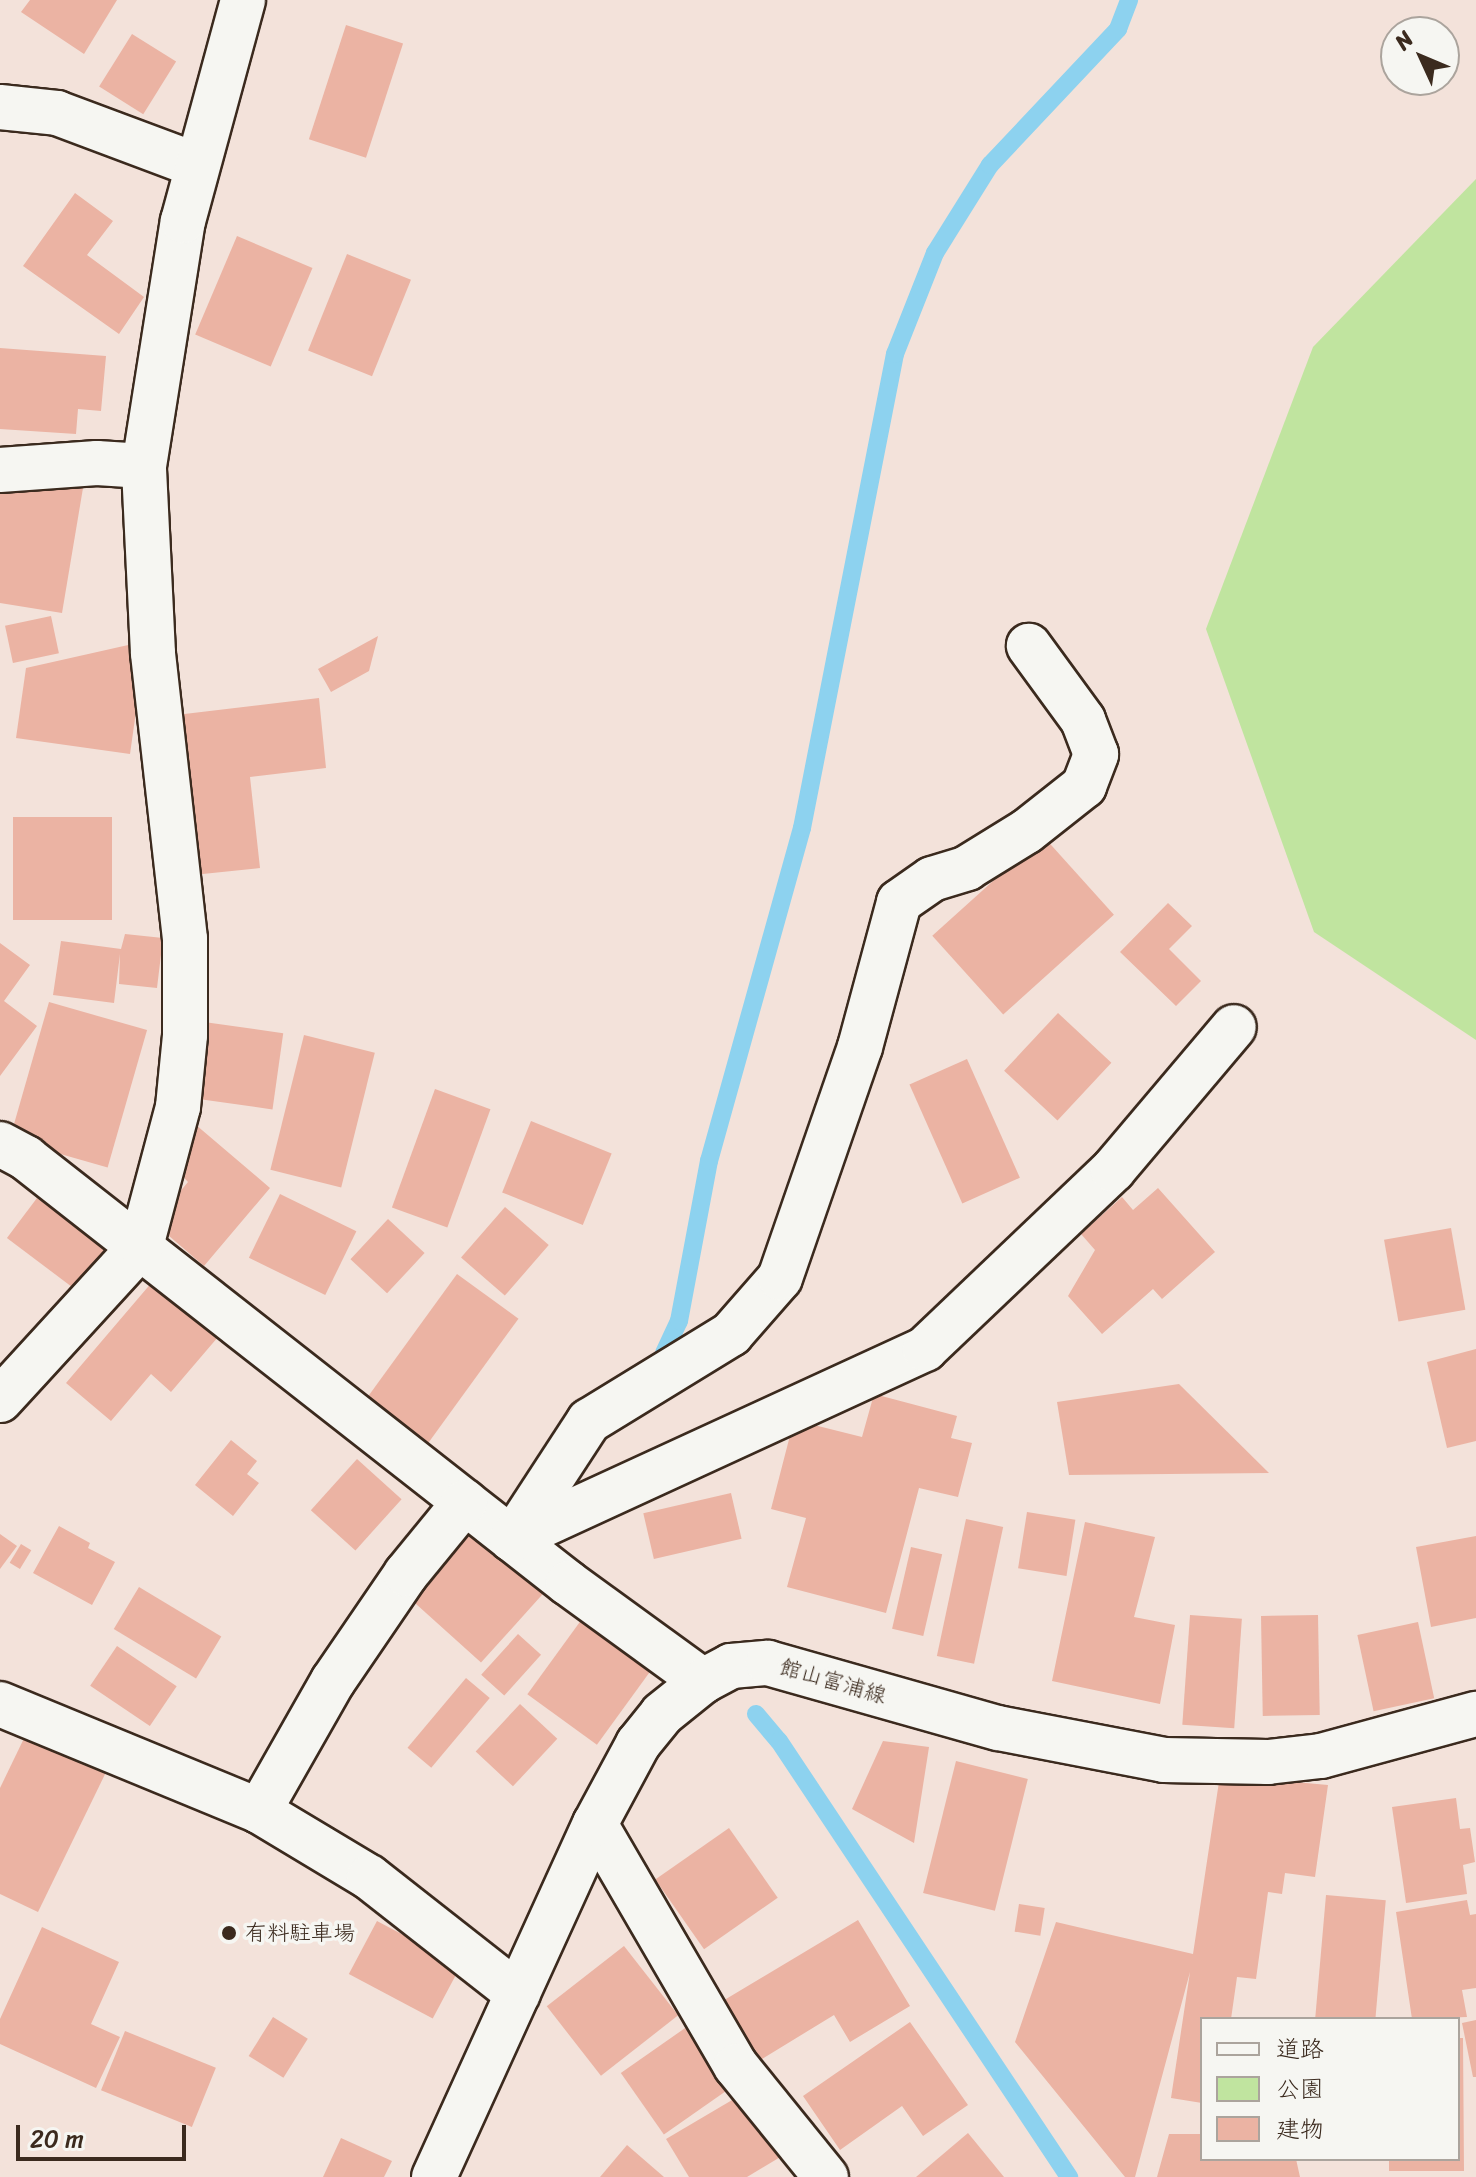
<!DOCTYPE html>
<meta charset="utf-8">
<style>
body{margin:0}
#map{position:relative;width:1476px;height:2177px;overflow:hidden;background:#f3e2da;font-family:Sriracha,"Klee One",sans-serif}
div>[style]{position:absolute}
.green>*{inset:0;background:#c0e49f}
.stream>*{height:18px;margin:-9px;padding:0 9px;transform-origin:9px;border-radius:9px;background:#8dd2ef}
.building>*{inset:0;background:#ebb3a3;transform-origin:0 0}
.roads{filter:drop-shadow(2px 0 #3b2a1e) drop-shadow(-2px 0 #3b2a1e) drop-shadow(0 2px #3b2a1e) drop-shadow(0 -2px #3b2a1e)}
.minor>*{height:44px;margin:-22px;padding:0 22px;transform-origin:22px;border-radius:22px;background:#f6f6f2}
.major>*{height:44px;margin:-22px;padding:0 22px;transform-origin:22px;border-radius:22px;background:#f6f6f2}
.dots>*{width:22px;height:22px;translate:-50% -50%;box-sizing:border-box;border:4px solid #f6f6f2;border-radius:50%}
span{translate:-50% -50%;white-space:nowrap;text-align:center;line-height:1.15;-webkit-text-stroke:7px #f6f6f2;paint-order:stroke}
.street-label{font-size:22px;color:#3b2a1e}
.poi-label{font-size:22px;color:#3b2a1e}
.left{translate:0 -50%;text-align:left}
.legend{position:absolute;left:1200px;top:2017px;width:260px;height:144px;box-sizing:border-box;background:#f6f6f2;border:2px solid #aba49d;margin:0;padding:10px 14px;list-style:none;font-size:24px;color:#3b2a1e}
.legend li{display:flex;align-items:center;gap:16px;height:40px}
.legend b{width:40px;border:2px solid #aba49d}
.north{position:absolute;left:1380px;top:16px;width:80px;height:80px;box-sizing:border-box;background:#f6f6f2;border:2px solid #aba49d;border-radius:50%;rotate:314deg;font-size:22px;font-weight:700;line-height:32px;text-align:center;color:#3b2a1e}
.north::after{content:'';display:block;margin:auto;width:28px;height:36px;background:#3b2a1e;clip-path:polygon(50% 0,100% 100%,50% 72%,0 100%)}
.scale{position:absolute;left:16px;top:2125px;width:170px;height:36px;box-sizing:border-box;border:4px solid #3b2a1e;border-top:0;padding-left:10px;font-size:24px;line-height:28px;white-space:nowrap;color:#3b2a1e;-webkit-text-stroke:6px #f6f6f2;paint-order:stroke}
</style>
<div id="map">
<div class="green">
<i style="clip-path:polygon(1476px 179px,1476px 1040px,1314px 932px,1206px 629px,1313px 347px)"></i>
</div>
<div class="stream">
<i style="left:664px;top:1353px;width:35px;rotate:-65deg"></i>
<i style="left:679px;top:1321px;width:163px;rotate:-79.4deg"></i>
<i style="left:709px;top:1161px;width:346px;rotate:-74.4deg"></i>
<i style="left:802px;top:828px;width:483px;rotate:-78.9deg"></i>
<i style="left:895px;top:354px;width:109px;rotate:-68.4deg"></i>
<i style="left:935px;top:253px;width:104px;rotate:-58deg"></i>
<i style="left:990px;top:165px;width:187px;rotate:-46.7deg"></i>
<i style="left:1118px;top:29px;width:31px;rotate:-69deg"></i>
<i style="left:756px;top:1714px;width:35px;rotate:50deg"></i>
<i style="left:779px;top:1741px;width:524px;rotate:56.37deg"></i>
</div>
<div class="building">
<i style="clip-path:polygon(30px 0,117px 0,84px 54px,21px 12px)"></i>
<i style="left:346px;top:25px;width:60px;height:120px;rotate:18deg"></i>
<i style="left:132px;top:34px;width:52px;height:62px;rotate:32deg"></i>
<i style="clip-path:polygon(75px 193px,113px 221px,87px 255px,144px 297px,119px 334px,23px 266px)"></i>
<i style="left:237px;top:236px;width:82px;height:107px;rotate:23deg"></i>
<i style="left:347px;top:254px;width:69px;height:104px;rotate:22deg"></i>
<i style="clip-path:polygon(0 348px,106px 356px,101px 411px,78px 409px,76px 434px,0 429px)"></i>
<i style="clip-path:polygon(0 474px,83px 488px,62px 613px,0 603px)"></i>
<i style="left:51px;top:616px;width:38px;height:47px;rotate:78deg"></i>
<i style="clip-path:polygon(378px 636px,369px 671px,331px 692px,318px 669px)"></i>
<i style="clip-path:polygon(146px 641px,130px 754px,16px 738px,26px 668px)"></i>
<i style="clip-path:polygon(319px 698px,326px 768px,250px 777px,260px 868px,193px 875px,176px 715px)"></i>
<i style="left:13px;top:817px;width:99px;height:103px"></i>
<i style="left:1043px;top:836px;width:106px;height:149px;rotate:48deg"></i>
<i style="clip-path:polygon(1168px 903px,1192px 926px,1169px 949px,1201px 981px,1176px 1006px,1120px 952px)"></i>
<i style="clip-path:polygon(125px 934px,163px 938px,157px 988px,119px 984px,120px 954px,114px 1003px,53px 995px,61px 941px,121px 949px)"></i>
<i style="clip-path:polygon(0 943px,30px 965px,4px 1001px,37px 1026px,0 1076px)"></i>
<i style="left:49px;top:1002px;width:102px;height:143px;rotate:16deg"></i>
<i style="left:1058px;top:1013px;width:73px;height:79px;rotate:43deg"></i>
<i style="left:204px;top:1022px;width:80px;height:77px;rotate:8deg"></i>
<i style="left:304px;top:1035px;width:73px;height:139px;rotate:14deg"></i>
<i style="left:967px;top:1059px;width:130px;height:63px;rotate:66deg"></i>
<i style="left:435px;top:1089px;width:59px;height:126px;rotate:20deg"></i>
<i style="clip-path:polygon(189px 1119px,270px 1188px,204px 1266px,154px 1223px,188px 1182px,174px 1167px)"></i>
<i style="left:531px;top:1121px;width:87px;height:77px;rotate:22deg"></i>
<i style="clip-path:polygon(1158px 1188px,1215px 1252px,1162px 1299px,1153px 1289px,1102px 1334px,1068px 1296px,1095px 1250px,1081px 1234px,1122px 1197px,1133px 1210px)"></i>
<i style="left:280px;top:1194px;width:85px;height:71px;rotate:26deg"></i>
<i style="left:37px;top:1198px;width:89px;height:50px;rotate:37deg"></i>
<i style="left:505px;top:1207px;width:58px;height:67px;rotate:41deg"></i>
<i style="left:388px;top:1219px;width:50px;height:55px;rotate:43deg"></i>
<i style="left:1451px;top:1228px;width:83px;height:68px;rotate:80deg"></i>
<i style="left:457px;top:1274px;width:76px;height:156px;rotate:36deg"></i>
<i style="clip-path:polygon(153px 1281px,218px 1337px,171px 1392px,151px 1374px,111px 1421px,66px 1383px)"></i>
<i style="clip-path:polygon(1476px 1349px,1476px 1441px,1447px 1448px,1427px 1362px)"></i>
<i style="clip-path:polygon(1179px 1384px,1269px 1473px,1069px 1475px,1057px 1402px)"></i>
<i style="clip-path:polygon(874px 1394px,957px 1416px,951px 1438px,972px 1443px,958px 1497px,919px 1488px,886px 1613px,787px 1587px,806px 1518px,771px 1509px,794px 1420px,862px 1437px)"></i>
<i style="clip-path:polygon(231px 1440px,257px 1461px,247px 1474px,259px 1483px,233px 1516px,195px 1485px)"></i>
<i style="left:357px;top:1459px;width:60px;height:69px;rotate:42deg"></i>
<i style="left:731px;top:1493px;width:47px;height:90px;rotate:77deg"></i>
<i style="left:1027px;top:1512px;width:49px;height:57px;rotate:9deg"></i>
<i style="left:465px;top:1519px;width:108px;height:96px;rotate:42deg"></i>
<i style="left:966px;top:1519px;width:38px;height:140px;rotate:12deg"></i>
<i style="clip-path:polygon(1085px 1522px,1155px 1537px,1134px 1617px,1175px 1625px,1160px 1704px,1052px 1681px)"></i>
<i style="clip-path:polygon(59px 1526px,90px 1543px,88px 1548px,115px 1562px,92px 1605px,33px 1573px)"></i>
<i style="clip-path:polygon(0 1534px,17px 1546px,0 1569px)"></i>
<i style="clip-path:polygon(1476px 1536px,1476px 1618px,1431px 1627px,1416px 1547px)"></i>
<i style="left:21px;top:1544px;width:12px;height:22px;rotate:31deg"></i>
<i style="left:911px;top:1547px;width:32px;height:84px;rotate:13deg"></i>
<i style="left:139px;top:1587px;width:96px;height:49px;rotate:31deg"></i>
<i style="left:1190px;top:1615px;width:52px;height:110px;rotate:4deg"></i>
<i style="left:1318px;top:1615px;width:100px;height:57px;rotate:89deg"></i>
<i style="left:582px;top:1619px;width:86px;height:93px;rotate:36deg"></i>
<i style="left:1418px;top:1622px;width:78px;height:62px;rotate:78deg"></i>
<i style="left:518px;top:1634px;width:31px;height:55px;rotate:42deg"></i>
<i style="left:117px;top:1646px;width:72px;height:48px;rotate:34deg"></i>
<i style="left:466px;top:1678px;width:31px;height:91px;rotate:40deg"></i>
<i style="left:520px;top:1704px;width:51px;height:65px;rotate:43deg"></i>
<i style="clip-path:polygon(29px 1728px,109px 1766px,38px 1912px,0 1894px,0 1788px)"></i>
<i style="clip-path:polygon(883px 1741px,929px 1747px,914px 1843px,852px 1809px)"></i>
<i style="left:956px;top:1761px;width:74px;height:136px;rotate:14deg"></i>
<i style="clip-path:polygon(1220px 1775px,1328px 1785px,1315px 1877px,1285px 1873px,1282px 1894px,1268px 1892px,1256px 1979px,1237px 1977px,1231px 2019px,1202px 2019px,1202px 2103px,1171px 2098px,1190px 1972px,1135px 2177px,1125px 2177px,1015px 2042px,1056px 1922px,1193px 1954px)"></i>
<i style="clip-path:polygon(1456px 1798px,1460px 1829px,1470px 1828px,1475px 1862px,1463px 1865px,1467px 1894px,1406px 1903px,1392px 1807px)"></i>
<i style="left:729px;top:1828px;width:85px;height:90px;rotate:55deg"></i>
<i style="left:1326px;top:1895px;width:60px;height:125px;rotate:5deg"></i>
<i style="clip-path:polygon(1467px 1900px,1470px 1915px,1476px 1914px,1476px 1988px,1462px 1990px,1467px 2017px,1412px 2019px,1396px 1912px)"></i>
<i style="left:1019px;top:1904px;width:26px;height:28px;rotate:9deg"></i>
<i style="clip-path:polygon(858px 1920px,910px 2006px,850px 2042px,834px 2015px,757px 2062px,721px 2002px)"></i>
<i style="left:377px;top:1921px;width:95px;height:60px;rotate:28deg"></i>
<i style="clip-path:polygon(42px 1927px,119px 1962px,91px 2024px,120px 2037px,96px 2088px,0 2044px,0 2019px)"></i>
<i style="left:624px;top:1946px;width:88px;height:98px;rotate:52deg"></i>
<i style="left:273px;top:2017px;width:41px;height:46px;rotate:32deg"></i>
<i style="clip-path:polygon(1476px 2020px,1476px 2077px,1473px 2077px,1462px 2023px)"></i>
<i style="clip-path:polygon(910px 2022px,968px 2105px,923px 2136px,902px 2106px,840px 2150px,803px 2096px)"></i>
<i style="left:688px;top:2026px;width:75px;height:82px;rotate:55deg"></i>
<i style="left:125px;top:2031px;width:98px;height:64px;rotate:22deg"></i>
<i style="clip-path:polygon(1458px 2038px,1463px 2038px,1464px 2171px,1389px 2171px,1389px 2159px,1458px 2159px)"></i>
<i style="clip-path:polygon(744px 2093px,782px 2156px,747px 2177px,689px 2177px,666px 2139px)"></i>
<i style="clip-path:polygon(968px 2133px,1004px 2177px,916px 2177px)"></i>
<i style="clip-path:polygon(1169px 2134px,1202px 2134px,1202px 2159px,1296px 2159px,1300px 2177px,1157px 2177px)"></i>
<i style="clip-path:polygon(341px 2138px,392px 2161px,384px 2177px,323px 2177px)"></i>
<i style="clip-path:polygon(627px 2145px,664px 2177px,600px 2177px)"></i>
</div>
<div class="roads">
<div class="minor">
<i style="left:0;top:107px;width:57px;rotate:6deg"></i>
<i style="left:57px;top:113px;width:148px;rotate:20.5deg"></i>
<i style="left:0;top:470px;width:97px;rotate:-4.1deg"></i>
<i style="left:97px;top:463px;width:47px;rotate:3.7deg"></i>
<i style="left:0;top:1144px;width:30px;rotate:28deg"></i>
<i style="left:26px;top:1158px;width:689px;rotate:38.1deg"></i>
<i style="left:568px;top:1583px;width:167px;rotate:36deg"></i>
<i style="left:0;top:1400px;width:209px;rotate:-47.5deg"></i>
<i style="left:141px;top:1246px;width:144px;rotate:-75.1deg"></i>
<i style="left:178px;top:1107px;width:72px;rotate:-84.4deg"></i>
<i style="left:185px;top:1035px;width:96px;rotate:-90deg"></i>
<i style="left:185px;top:939px;width:288px;rotate:-96.4deg"></i>
<i style="left:153px;top:653px;width:187px;rotate:-92.8deg"></i>
<i style="left:144px;top:466px;width:248px;rotate:-81deg"></i>
<i style="left:183px;top:221px;width:229px;rotate:-74.8deg"></i>
<i style="left:512px;top:1539px;width:141px;rotate:-56.9deg"></i>
<i style="left:589px;top:1421px;width:167px;rotate:-31.5deg"></i>
<i style="left:731px;top:1334px;width:74px;rotate:-48.8deg"></i>
<i style="left:780px;top:1278px;width:244px;rotate:-70.9deg"></i>
<i style="left:860px;top:1047px;width:150px;rotate:-74.9deg"></i>
<i style="left:899px;top:902px;width:40px;rotate:-34.9deg"></i>
<i style="left:932px;top:879px;width:37px;rotate:-17deg"></i>
<i style="left:967px;top:868px;width:70px;rotate:-31.7deg"></i>
<i style="left:1027px;top:831px;width:73px;rotate:-38.3deg"></i>
<i style="left:1084px;top:786px;width:34px;rotate:-69deg"></i>
<i style="left:1096px;top:754px;width:36px;rotate:-111deg"></i>
<i style="left:1083px;top:720px;width:92px;rotate:-126.1deg"></i>
<i style="left:512px;top:1539px;width:455px;rotate:-24.7deg"></i>
<i style="left:925px;top:1349px;width:260px;rotate:-43.6deg"></i>
<i style="left:1113px;top:1170px;width:187px;rotate:-49.8deg"></i>
<i style="left:0;top:1704px;width:280px;rotate:22.4deg"></i>
<i style="left:259px;top:1811px;width:128px;rotate:31deg"></i>
<i style="left:369px;top:1877px;width:189px;rotate:38.1deg"></i>
<i style="left:259px;top:1811px;width:150px;rotate:-60.4deg"></i>
<i style="left:333px;top:1681px;width:130px;rotate:-55.7deg"></i>
<i style="left:406px;top:1574px;width:93px;rotate:-50.7deg"></i>
<i style="left:595px;top:1824px;width:280px;rotate:59.8deg"></i>
<i style="left:736px;top:2066px;width:143px;rotate:51deg"></i>
</div>
<div class="major">
<i style="left:434px;top:2177px;width:388px;rotate:-65.5deg"></i>
<i style="left:595px;top:1824px;width:91px;rotate:-61.7deg"></i>
<i style="left:638px;top:1744px;width:38px;rotate:-51deg"></i>
<i style="left:662px;top:1714px;width:53px;rotate:-38.8deg"></i>
<i style="left:703px;top:1681px;width:32px;rotate:-28deg"></i>
<i style="left:731px;top:1666px;width:37px;rotate:-5deg"></i>
<i style="left:768px;top:1663px;width:239px;rotate:15.8deg"></i>
<i style="left:998px;top:1728px;width:169px;rotate:10.9deg"></i>
<i style="left:1164px;top:1760px;width:104px;rotate:1.1deg"></i>
<i style="left:1268px;top:1762px;width:53px;rotate:-6.5deg"></i>
<i style="left:1321px;top:1756px;width:161px;rotate:-15.2deg"></i>
</div>
</div>
<div class="dots">
<i style="left:229px;top:1933px;background:#3b2a1e"></i>
</div>
<div class="street-label">
<span style="left:833px;top:1681px;rotate:16deg">館山富浦線</span>
</div>
<div class="poi-label">
<span class="left" style="left:245px;top:1933px">有料駐車場</span>
</div>
<ul class="legend">
<li><b style="height:10px;background:#f6f6f2"></b>道路</li>
<li><b style="height:22px;background:#c0e49f"></b>公園</li>
<li><b style="height:22px;background:#ebb3a3"></b>建物</li>
</ul>
<div class="north">N</div>
<div class="scale">20 m</div>
</div>
